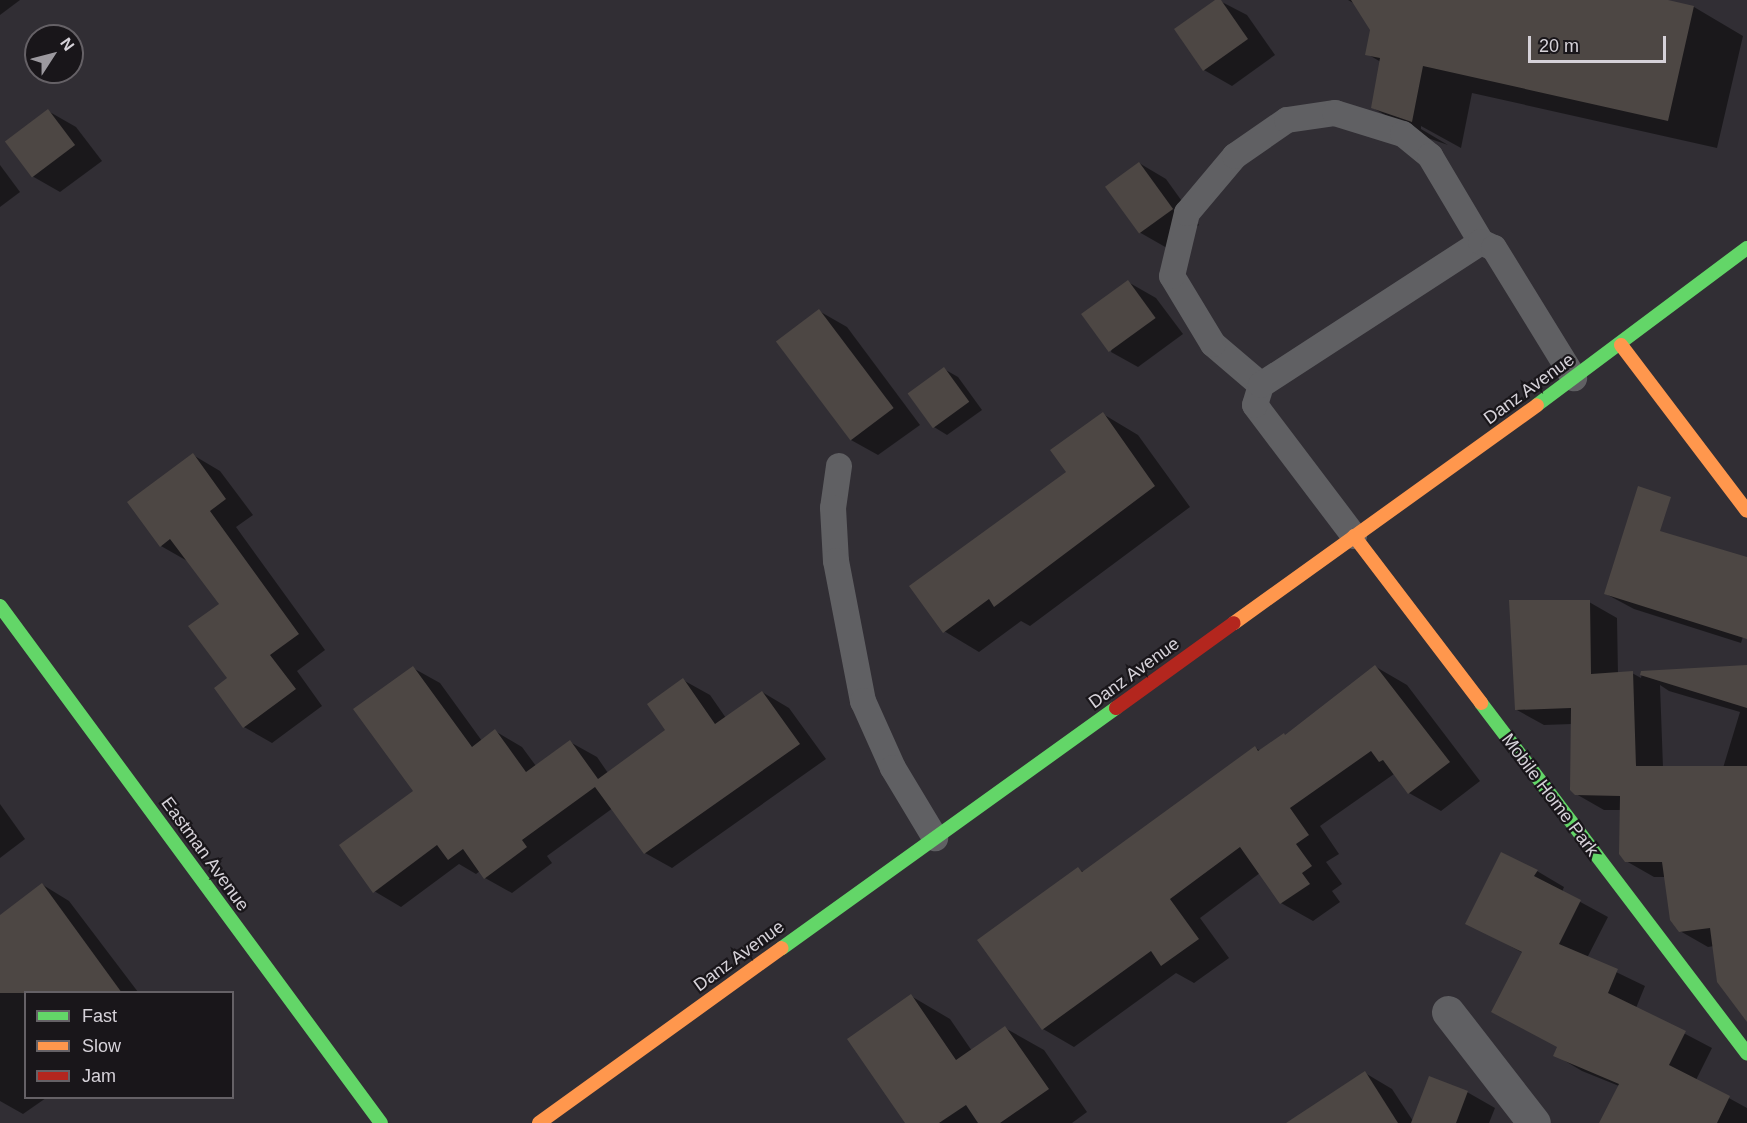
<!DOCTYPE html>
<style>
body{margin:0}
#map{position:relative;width:1747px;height:1123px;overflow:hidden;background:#312e34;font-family:Helvetica,sans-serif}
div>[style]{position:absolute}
.shadow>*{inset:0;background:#0007}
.building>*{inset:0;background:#4d4744;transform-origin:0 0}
.lane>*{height:26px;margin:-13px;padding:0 13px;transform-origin:13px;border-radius:13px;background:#606063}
.street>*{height:33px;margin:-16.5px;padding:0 16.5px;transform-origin:16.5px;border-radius:16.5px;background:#606063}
.fast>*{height:14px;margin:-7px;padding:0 7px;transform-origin:7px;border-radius:7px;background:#63d668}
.slow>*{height:14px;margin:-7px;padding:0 7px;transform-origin:7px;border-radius:7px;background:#ff974d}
.jam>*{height:14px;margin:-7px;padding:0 7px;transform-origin:7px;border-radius:7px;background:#b3261e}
span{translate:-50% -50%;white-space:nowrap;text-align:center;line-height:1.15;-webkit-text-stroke:4.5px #19161a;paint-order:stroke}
.street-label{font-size:18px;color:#d6d2d9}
.legend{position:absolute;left:24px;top:991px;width:210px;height:108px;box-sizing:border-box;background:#19161a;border:2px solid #656166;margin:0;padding:8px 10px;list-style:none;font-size:18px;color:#d6d2d9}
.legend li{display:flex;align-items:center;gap:12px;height:30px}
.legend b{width:30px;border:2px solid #656166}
.north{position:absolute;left:24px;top:24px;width:60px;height:60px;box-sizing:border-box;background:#19161a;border:2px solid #656166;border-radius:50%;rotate:54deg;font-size:16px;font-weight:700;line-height:24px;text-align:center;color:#d6d2d9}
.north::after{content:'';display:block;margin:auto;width:21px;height:27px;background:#9c999f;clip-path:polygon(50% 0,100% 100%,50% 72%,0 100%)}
.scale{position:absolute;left:1528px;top:36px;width:138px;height:27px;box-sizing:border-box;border:3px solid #d6d2d9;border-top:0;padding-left:8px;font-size:18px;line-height:21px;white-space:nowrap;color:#d6d2d9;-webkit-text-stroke:4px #19161a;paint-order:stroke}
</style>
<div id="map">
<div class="shadow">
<i style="clip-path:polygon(0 0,20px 0,0 15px)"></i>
<i style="clip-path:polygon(1218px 0,1247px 15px,1275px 55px,1232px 86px,1204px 70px,1176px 30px)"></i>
<i style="clip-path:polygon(1348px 0,1661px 0,1694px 7px,1743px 36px,1717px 148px,1472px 93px,1461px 148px,1421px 126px,1421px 129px,1448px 145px,1422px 136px,1373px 108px,1381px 62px,1367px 54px,1375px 15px)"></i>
<i style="clip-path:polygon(48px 111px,76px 127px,102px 161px,60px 192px,32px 176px)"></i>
<i style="clip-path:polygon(1139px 163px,1166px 179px,1199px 225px,1167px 248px,1139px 232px)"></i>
<i style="clip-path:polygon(0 165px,20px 192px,0 207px)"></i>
<i style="clip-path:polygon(1128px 282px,1156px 298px,1183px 334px,1138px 367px,1111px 352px)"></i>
<i style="clip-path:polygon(819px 311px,847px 327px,920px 425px,878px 455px,851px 440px)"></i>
<i style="clip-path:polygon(944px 369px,958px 377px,982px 410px,947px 435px,934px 427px)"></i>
<i style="clip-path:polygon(1103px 414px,1138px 435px,1190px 507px,1030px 626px,1021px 621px,979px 652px,944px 631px,1068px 473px)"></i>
<i style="clip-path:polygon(193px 455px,220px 471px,253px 515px,236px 527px,325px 650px,297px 671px,322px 706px,272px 743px,244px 727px,229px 678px,221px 604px,189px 562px,161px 546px)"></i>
<i style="clip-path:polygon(1747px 562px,1747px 624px,1741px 643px,1634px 609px,1606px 594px)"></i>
<i style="clip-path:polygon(evenodd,1589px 602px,1617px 618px,1618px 674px,1632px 673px,1641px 678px,1642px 672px,1747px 666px,1747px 1001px,1714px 946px,1708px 947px,1680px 931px,1665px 877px,1654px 877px,1626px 861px,1621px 810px,1604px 810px,1576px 794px,1572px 724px,1544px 725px,1517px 710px,1589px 602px,1660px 685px,1669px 691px,1740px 712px,1723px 768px,1663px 767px,1660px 685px)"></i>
<i style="clip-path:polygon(1376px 667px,1407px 685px,1480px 781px,1441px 811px,1409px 793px,1394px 774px,1320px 826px,1339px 854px,1326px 862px,1342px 884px,1332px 891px,1340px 902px,1313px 921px,1281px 903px,1260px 873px,1200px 918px,1229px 958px,1194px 983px,1176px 973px,1074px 1047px,1043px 1029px,1078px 869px,1084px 872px,1255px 748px,1261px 751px,1286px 736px)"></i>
<i style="clip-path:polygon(413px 668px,440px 683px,482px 741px,495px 731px,522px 747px,536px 766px,570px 742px,597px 757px,608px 773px,667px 730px,683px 680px,710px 695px,726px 718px,762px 692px,789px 708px,826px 759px,672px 868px,645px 853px,613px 808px,547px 856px,552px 863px,512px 893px,485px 878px,480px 871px,476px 874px,459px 864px,401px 907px,374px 891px,415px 791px)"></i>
<i style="clip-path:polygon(0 804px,25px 839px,0 858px)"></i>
<i style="clip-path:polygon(1537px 871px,1564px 887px,1562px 892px,1608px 917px,1587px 958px,1645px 986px,1636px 1008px,1712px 1048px,1696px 1080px,1747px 1108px,1747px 1123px,1601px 1123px,1619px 1086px,1582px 1071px,1555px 1055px,1558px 1047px,1523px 953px,1467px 923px)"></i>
<i style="clip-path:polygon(43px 885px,69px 901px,138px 992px,26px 992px,26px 1098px,46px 1098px,23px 1114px,0 1101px,0 917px)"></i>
<i style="clip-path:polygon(911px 996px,950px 1019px,972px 1051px,1005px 1028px,1044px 1050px,1087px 1112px,1072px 1123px,907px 1123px)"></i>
<i style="clip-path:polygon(1365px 1073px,1392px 1089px,1413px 1121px,1467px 1092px,1495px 1108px,1489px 1123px,1331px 1123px)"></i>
</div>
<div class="building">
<i style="clip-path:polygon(1215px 0,1221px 0,1248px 39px,1203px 71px,1174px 29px)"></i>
<i style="clip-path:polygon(1351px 0,1668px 0,1694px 6px,1668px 121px,1423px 66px,1412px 122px,1371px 108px,1380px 58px,1365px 55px,1370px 30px)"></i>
<i style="left:48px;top:109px;width:45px;height:54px;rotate:53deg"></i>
<i style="left:1139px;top:162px;width:58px;height:42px;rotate:54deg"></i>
<i style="left:1128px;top:280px;width:47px;height:58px;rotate:54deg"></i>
<i style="left:819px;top:309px;width:124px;height:54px;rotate:53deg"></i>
<i style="left:944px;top:367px;width:43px;height:45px;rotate:54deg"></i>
<i style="clip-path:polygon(1103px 412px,1155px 486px,994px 607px,989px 599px,943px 633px,909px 586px,1066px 472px,1050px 450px)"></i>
<i style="clip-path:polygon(193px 453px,226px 499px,210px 511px,299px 634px,270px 655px,296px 689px,243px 728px,214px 688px,227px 678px,188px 626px,219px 604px,170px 539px,160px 547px,127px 502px)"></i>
<i style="clip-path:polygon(1638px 486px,1671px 497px,1660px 531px,1747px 557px,1747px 639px,1604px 594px)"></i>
<i style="clip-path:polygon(1509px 600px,1590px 600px,1591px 674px,1633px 671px,1636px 766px,1747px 766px,1747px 1022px,1717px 982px,1710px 928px,1679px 932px,1670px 920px,1662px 862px,1625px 862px,1619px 854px,1620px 796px,1575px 795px,1570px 790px,1571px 708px,1515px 710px)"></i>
<i style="clip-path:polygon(1375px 665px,1450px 762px,1408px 794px,1383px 760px,1379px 762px,1371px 751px,1290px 808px,1309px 835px,1296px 844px,1312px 866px,1302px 873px,1310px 884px,1280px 904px,1240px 847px,1170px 899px,1199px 939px,1161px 966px,1151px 951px,1042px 1030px,977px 940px,1078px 867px,1082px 872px,1255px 746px,1258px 751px,1284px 733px,1285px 735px)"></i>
<i style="clip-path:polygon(1747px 665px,1747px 708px,1640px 675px,1641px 671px)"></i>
<i style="clip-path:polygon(413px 666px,472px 747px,495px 729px,526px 772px,570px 740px,598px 779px,665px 730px,647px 704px,683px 678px,715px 724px,762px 691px,800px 744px,644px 854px,595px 787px,522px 840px,527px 847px,484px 879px,463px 849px,448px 860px,437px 845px,373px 893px,339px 845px,413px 791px,353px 709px)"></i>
<i style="clip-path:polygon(1501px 852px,1538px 870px,1534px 876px,1581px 900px,1559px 944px,1618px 969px,1608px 993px,1686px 1031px,1669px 1065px,1730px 1096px,1717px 1123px,1599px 1123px,1619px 1084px,1553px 1056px,1557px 1047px,1491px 1012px,1522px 952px,1465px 924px)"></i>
<i style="clip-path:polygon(42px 883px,122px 993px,0 993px,0 915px)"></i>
<i style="clip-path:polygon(911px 994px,956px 1060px,1005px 1026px,1049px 1089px,1000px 1123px,978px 1123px,966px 1105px,939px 1123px,905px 1123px,847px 1039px)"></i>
<i style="clip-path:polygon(1365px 1071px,1398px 1123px,1286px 1123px)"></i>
<i style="clip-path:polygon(1429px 1076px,1468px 1091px,1456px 1123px,1411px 1123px)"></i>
</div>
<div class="lane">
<i style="left:1261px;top:385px;width:63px;rotate:-139.5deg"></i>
<i style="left:1213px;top:344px;width:79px;rotate:-121.1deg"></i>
<i style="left:1172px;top:276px;width:65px;rotate:-76.6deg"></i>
<i style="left:1187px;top:213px;width:75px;rotate:-49.9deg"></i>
<i style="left:1235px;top:156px;width:63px;rotate:-34.7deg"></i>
<i style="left:1287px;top:120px;width:49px;rotate:-8.3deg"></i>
<i style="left:1335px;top:113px;width:71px;rotate:17.2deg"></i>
<i style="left:1403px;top:134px;width:35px;rotate:39deg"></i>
<i style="left:1430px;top:156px;width:100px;rotate:59.3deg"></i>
<i style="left:839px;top:466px;width:42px;rotate:98.1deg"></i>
<i style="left:833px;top:508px;width:53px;rotate:86.8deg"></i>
<i style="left:836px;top:561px;width:143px;rotate:79.1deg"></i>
<i style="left:863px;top:701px;width:73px;rotate:65.9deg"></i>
<i style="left:893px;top:768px;width:82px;rotate:59deg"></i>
<i style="left:1354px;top:536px;width:164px;rotate:-127.1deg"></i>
<i style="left:1255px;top:405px;width:21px;rotate:-73deg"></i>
<i style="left:1261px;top:385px;width:262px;rotate:-33deg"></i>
<i style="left:1481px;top:242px;width:14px;rotate:25deg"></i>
<i style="left:1494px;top:248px;width:153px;rotate:58.4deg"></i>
</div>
<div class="street">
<i style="left:1448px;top:1012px;width:140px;rotate:52.2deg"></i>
</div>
<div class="fast">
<i style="left:1537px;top:405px;width:262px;rotate:-36.8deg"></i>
<i style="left:0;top:606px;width:642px;rotate:53.61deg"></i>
<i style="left:1481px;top:703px;width:440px;rotate:52.8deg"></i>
<i style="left:782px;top:948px;width:411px;rotate:-35.7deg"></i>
</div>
<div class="slow">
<i style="left:1621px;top:345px;width:208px;rotate:52.8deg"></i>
<i style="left:1354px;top:536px;width:210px;rotate:52.7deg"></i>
<i style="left:1234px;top:623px;width:373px;rotate:-35.7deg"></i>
<i style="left:539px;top:1123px;width:299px;rotate:-35.8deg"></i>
</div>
<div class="jam">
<i style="left:1116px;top:708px;width:145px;rotate:-35.8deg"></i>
</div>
<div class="street-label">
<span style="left:1529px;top:389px;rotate:-36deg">Danz Avenue</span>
<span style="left:1134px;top:673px;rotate:-36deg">Danz Avenue</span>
<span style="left:1550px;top:795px;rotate:53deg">Mobile Home Park</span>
<span style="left:205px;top:854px;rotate:54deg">Eastman Avenue</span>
<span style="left:739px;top:956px;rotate:-36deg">Danz Avenue</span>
</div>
<ul class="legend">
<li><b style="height:8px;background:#63d668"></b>Fast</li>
<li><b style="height:8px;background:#ff974d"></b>Slow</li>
<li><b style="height:8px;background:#b3261e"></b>Jam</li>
</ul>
<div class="north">N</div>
<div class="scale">20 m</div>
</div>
